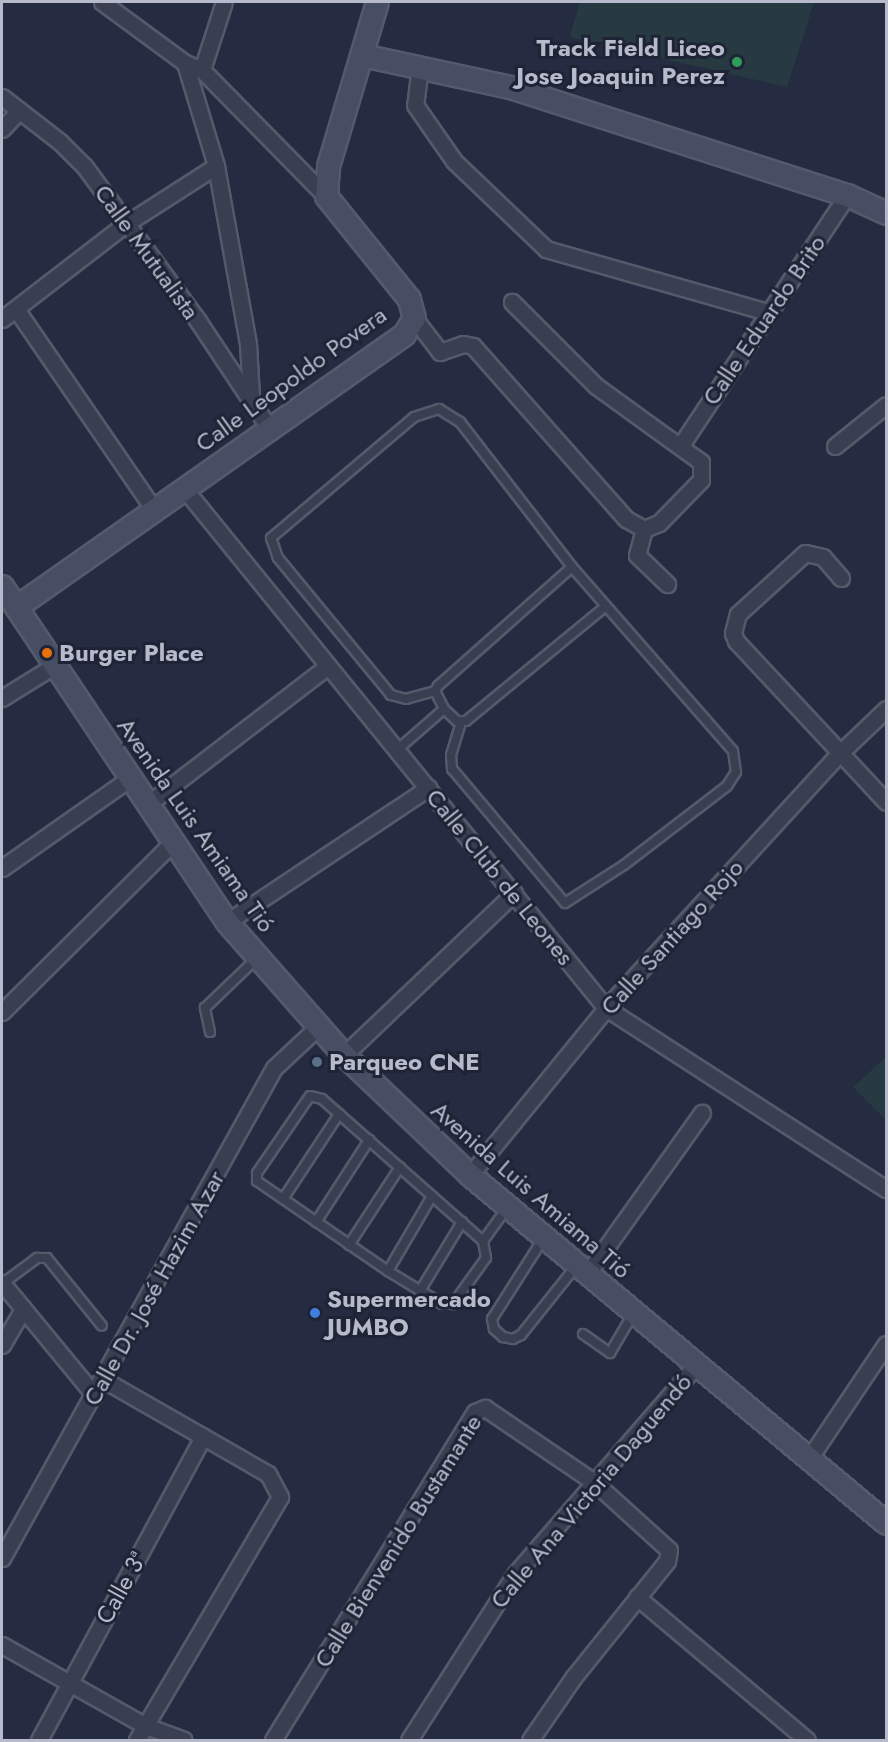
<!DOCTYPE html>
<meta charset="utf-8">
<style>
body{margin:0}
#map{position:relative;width:888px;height:1742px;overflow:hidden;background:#252c41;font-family:Jost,sans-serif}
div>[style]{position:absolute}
.green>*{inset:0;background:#273a42}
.roads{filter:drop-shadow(2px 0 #545a6b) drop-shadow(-2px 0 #545a6b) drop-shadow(0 2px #545a6b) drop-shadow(0 -2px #545a6b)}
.lane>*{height:8px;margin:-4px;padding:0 4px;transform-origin:4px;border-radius:4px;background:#393f50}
.street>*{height:15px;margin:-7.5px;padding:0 7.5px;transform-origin:7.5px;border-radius:7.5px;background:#393f50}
.secondary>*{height:21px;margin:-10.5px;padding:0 10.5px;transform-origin:10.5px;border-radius:10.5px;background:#474d63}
.dots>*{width:16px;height:16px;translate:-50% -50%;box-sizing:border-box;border:3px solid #1e2436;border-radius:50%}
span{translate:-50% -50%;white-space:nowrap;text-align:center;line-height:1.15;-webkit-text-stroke:6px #1e2436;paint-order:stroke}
.poi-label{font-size:24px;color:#b6bacb;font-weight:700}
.right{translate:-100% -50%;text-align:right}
.left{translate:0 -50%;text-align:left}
.street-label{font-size:24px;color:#b6bacb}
.frame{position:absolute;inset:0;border:3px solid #b6bacb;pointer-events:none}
</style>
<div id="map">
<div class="green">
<i style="clip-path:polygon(580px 2px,814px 2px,787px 87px,570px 37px)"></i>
<i style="clip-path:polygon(886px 1057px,886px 1120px,853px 1087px)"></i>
</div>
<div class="roads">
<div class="lane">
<i style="left:572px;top:567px;width:179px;rotate:138.4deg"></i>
<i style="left:438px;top:686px;width:6px;rotate:121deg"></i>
<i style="left:435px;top:691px;width:20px;rotate:63deg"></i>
<i style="left:444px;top:709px;width:18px;rotate:43deg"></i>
<i style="left:457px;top:721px;width:9px"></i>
<i style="left:466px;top:721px;width:180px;rotate:-39.4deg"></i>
<i style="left:435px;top:691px;width:30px;rotate:165deg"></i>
<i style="left:406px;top:699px;width:16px;rotate:-165deg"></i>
<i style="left:391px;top:695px;width:178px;rotate:-129.5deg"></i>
<i style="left:278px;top:558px;width:21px;rotate:-109deg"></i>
<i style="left:271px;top:538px;width:187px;rotate:-40.2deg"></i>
<i style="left:414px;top:417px;width:26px;rotate:-18deg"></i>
<i style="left:439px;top:409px;width:25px;rotate:32deg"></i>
<i style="left:460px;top:422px;width:183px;rotate:52.3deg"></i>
<i style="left:572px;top:567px;width:244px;rotate:48.8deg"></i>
<i style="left:733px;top:751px;width:21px;rotate:82deg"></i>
<i style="left:736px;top:772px;width:17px;rotate:123deg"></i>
<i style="left:727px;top:786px;width:130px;rotate:142.5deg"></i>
<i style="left:624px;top:865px;width:70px;rotate:147.2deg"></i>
<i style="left:565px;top:903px;width:175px;rotate:-130.1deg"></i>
<i style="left:452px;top:769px;width:14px;rotate:-94deg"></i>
<i style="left:451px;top:755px;width:34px;rotate:-73deg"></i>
<i style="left:397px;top:750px;width:62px;rotate:-41.1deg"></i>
<i style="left:210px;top:1032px;width:25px;rotate:-102deg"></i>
<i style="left:205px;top:1008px;width:72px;rotate:-43.9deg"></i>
<i style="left:310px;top:1096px;width:12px;rotate:14deg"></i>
<i style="left:322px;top:1099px;width:215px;rotate:41.4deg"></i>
<i style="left:483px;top:1241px;width:17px;rotate:80deg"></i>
<i style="left:486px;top:1258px;width:57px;rotate:125.7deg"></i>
<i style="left:453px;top:1304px;width:11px;rotate:180deg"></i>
<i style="left:442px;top:1304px;width:63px;rotate:-148.6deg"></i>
<i style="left:388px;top:1271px;width:159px;rotate:-145.5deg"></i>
<i style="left:257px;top:1181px;width:8px;rotate:-90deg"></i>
<i style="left:257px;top:1173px;width:93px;rotate:-55.5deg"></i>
<i style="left:283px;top:1199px;width:102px;rotate:-56.6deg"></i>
<i style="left:316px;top:1222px;width:98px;rotate:-57.1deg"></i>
<i style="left:543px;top:1239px;width:95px;rotate:122.5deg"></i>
<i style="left:492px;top:1319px;width:10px;rotate:79deg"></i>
<i style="left:494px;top:1329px;width:12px;rotate:42deg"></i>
<i style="left:503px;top:1337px;width:10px;rotate:11deg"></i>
<i style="left:513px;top:1339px;width:9px;rotate:-27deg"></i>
<i style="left:521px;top:1335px;width:88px;rotate:-51.4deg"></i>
<i style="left:483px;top:1241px;width:41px;rotate:-54deg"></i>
<i style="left:349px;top:1245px;width:93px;rotate:-56.8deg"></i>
<i style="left:388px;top:1271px;width:87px;rotate:-59.6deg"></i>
<i style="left:2px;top:1284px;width:44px;rotate:-36.6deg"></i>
<i style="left:37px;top:1258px;width:10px"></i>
<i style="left:47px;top:1258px;width:87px;rotate:51deg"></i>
<i style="left:420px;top:1291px;width:81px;rotate:-58.7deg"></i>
<i style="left:583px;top:1334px;width:33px;rotate:35deg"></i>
<i style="left:610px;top:1353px;width:45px;rotate:-59.5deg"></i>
</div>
<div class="street">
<i style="left:102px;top:2px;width:103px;rotate:36.3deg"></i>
<i style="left:185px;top:63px;width:18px;rotate:22deg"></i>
<i style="left:202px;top:70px;width:177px;rotate:45.5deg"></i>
<i style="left:185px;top:63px;width:108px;rotate:73.2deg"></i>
<i style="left:216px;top:166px;width:180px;rotate:79.8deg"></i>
<i style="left:248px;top:343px;width:53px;rotate:86.8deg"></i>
<i style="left:420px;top:66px;width:39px;rotate:97deg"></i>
<i style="left:415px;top:105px;width:68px;rotate:55.1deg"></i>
<i style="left:454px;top:161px;width:127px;rotate:43.7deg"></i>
<i style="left:546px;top:249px;width:230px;rotate:15.9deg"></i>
<i style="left:202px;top:70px;width:71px;rotate:-72.1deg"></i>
<i style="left:2px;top:97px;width:73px;rotate:37.8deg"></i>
<i style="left:60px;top:142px;width:35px;rotate:45deg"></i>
<i style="left:85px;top:167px;width:191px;rotate:53.7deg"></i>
<i style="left:198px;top:321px;width:128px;rotate:56.4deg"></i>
<i style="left:2px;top:129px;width:25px;rotate:-47deg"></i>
<i style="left:16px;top:309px;width:244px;rotate:55.5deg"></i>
<i style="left:414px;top:318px;width:43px;rotate:52.6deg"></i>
<i style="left:440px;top:352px;width:24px;rotate:-19deg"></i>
<i style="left:463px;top:344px;width:10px;rotate:11deg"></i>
<i style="left:473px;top:346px;width:231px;rotate:48.5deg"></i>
<i style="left:626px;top:519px;width:21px;rotate:29deg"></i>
<i style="left:644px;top:529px;width:16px;rotate:-22deg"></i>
<i style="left:659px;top:523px;width:60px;rotate:-45.7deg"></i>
<i style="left:701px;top:480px;width:18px;rotate:-90deg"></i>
<i style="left:701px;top:462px;width:130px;rotate:-144.1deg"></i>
<i style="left:596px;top:386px;width:119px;rotate:-135deg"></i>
<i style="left:2px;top:319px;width:154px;rotate:-37.6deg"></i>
<i style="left:124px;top:225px;width:109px;rotate:-32.7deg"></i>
<i style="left:681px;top:445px;width:300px;rotate:-56.4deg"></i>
<i style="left:835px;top:446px;width:65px;rotate:-38.8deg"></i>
<i style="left:183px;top:487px;width:671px;rotate:50.93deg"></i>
<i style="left:606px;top:1008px;width:333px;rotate:32.9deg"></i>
<i style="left:644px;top:529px;width:27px;rotate:105deg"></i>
<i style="left:637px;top:555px;width:42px;rotate:44deg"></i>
<i style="left:841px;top:578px;width:28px;rotate:-131deg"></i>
<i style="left:823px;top:557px;width:18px;rotate:-167deg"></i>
<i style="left:805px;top:553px;width:91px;rotate:137.7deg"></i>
<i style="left:738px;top:614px;width:20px;rotate:105deg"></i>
<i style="left:733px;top:633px;width:9px;rotate:69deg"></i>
<i style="left:736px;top:641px;width:220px;rotate:47deg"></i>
<i style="left:2px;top:698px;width:62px;rotate:-31.9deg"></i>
<i style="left:148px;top:804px;width:227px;rotate:-37.5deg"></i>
<i style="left:2px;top:868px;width:156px;rotate:-35.1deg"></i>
<i style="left:227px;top:922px;width:242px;rotate:-33.7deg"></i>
<i style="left:2px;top:1012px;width:241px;rotate:-44.8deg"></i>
<i style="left:344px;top:1055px;width:235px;rotate:-43.6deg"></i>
<i style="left:470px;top:1175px;width:215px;rotate:-50.8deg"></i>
<i style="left:606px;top:1008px;width:345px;rotate:-47.5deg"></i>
<i style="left:839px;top:754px;width:65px;rotate:-43.8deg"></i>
<i style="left:587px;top:1274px;width:198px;rotate:-54.5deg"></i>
<i style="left:2px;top:1283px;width:146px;rotate:50.5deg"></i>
<i style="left:2px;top:1345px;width:42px;rotate:-59.7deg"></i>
<i style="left:104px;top:1380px;width:189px;rotate:29.8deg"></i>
<i style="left:268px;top:1474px;width:26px;rotate:62deg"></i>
<i style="left:280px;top:1497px;width:282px;rotate:120.5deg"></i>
<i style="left:810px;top:1457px;width:136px;rotate:-56.1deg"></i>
<i style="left:2px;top:1558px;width:560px;rotate:-60.97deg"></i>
<i style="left:274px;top:1068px;width:60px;rotate:-43deg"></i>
<i style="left:637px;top:1597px;width:222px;rotate:40.1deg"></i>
<i style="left:2px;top:1645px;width:165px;rotate:29.4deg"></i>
<i style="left:146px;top:1726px;width:40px;rotate:20.2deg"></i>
<i style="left:39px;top:1740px;width:345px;rotate:-61.6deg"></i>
<i style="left:273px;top:1740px;width:385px;rotate:-58.4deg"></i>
<i style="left:475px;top:1412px;width:11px;rotate:-22deg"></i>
<i style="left:485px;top:1408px;width:132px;rotate:34.2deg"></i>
<i style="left:594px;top:1482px;width:101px;rotate:42.2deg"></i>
<i style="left:669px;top:1550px;width:11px;rotate:100deg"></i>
<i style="left:667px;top:1561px;width:150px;rotate:128.8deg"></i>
<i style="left:573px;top:1678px;width:75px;rotate:124.7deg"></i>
<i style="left:409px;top:1740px;width:198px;rotate:-57.4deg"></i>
<i style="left:516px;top:1573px;width:276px;rotate:-49.1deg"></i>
</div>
<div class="secondary">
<i style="left:362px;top:55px;width:151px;rotate:12.2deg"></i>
<i style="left:510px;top:87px;width:354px;rotate:17.8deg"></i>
<i style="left:847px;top:195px;width:43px;rotate:24.8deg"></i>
<i style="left:2px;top:586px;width:404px;rotate:56.2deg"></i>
<i style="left:227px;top:922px;width:177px;rotate:48.7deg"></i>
<i style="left:344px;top:1055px;width:174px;rotate:43.6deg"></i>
<i style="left:470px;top:1175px;width:542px;rotate:39.91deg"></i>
<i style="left:16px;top:607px;width:474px;rotate:-35.1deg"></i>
<i style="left:404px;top:334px;width:19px;rotate:-58deg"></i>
<i style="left:414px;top:318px;width:20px;rotate:-105deg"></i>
<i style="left:409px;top:299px;width:132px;rotate:-128.9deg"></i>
<i style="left:326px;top:196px;width:30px;rotate:-86deg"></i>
<i style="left:328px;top:166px;width:171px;rotate:-73.4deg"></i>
</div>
</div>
<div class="dots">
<i style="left:737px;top:62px;background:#2e9e5b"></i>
<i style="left:47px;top:653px;background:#e8710a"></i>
<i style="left:317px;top:1062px;background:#5c6f8a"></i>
<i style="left:315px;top:1313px;background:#3f7fe0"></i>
</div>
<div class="poi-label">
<span class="right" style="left:725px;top:62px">Track Field Liceo<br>Jose Joaquin Perez</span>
<span class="left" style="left:59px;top:653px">Burger Place</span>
<span class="left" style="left:329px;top:1062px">Parqueo CNE</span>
<span class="left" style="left:327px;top:1313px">Supermercado<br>JUMBO</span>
</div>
<div class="street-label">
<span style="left:147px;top:252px;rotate:54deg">Calle Mutualista</span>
<span style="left:764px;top:320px;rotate:-56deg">Calle Eduardo Brito</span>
<span style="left:291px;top:379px;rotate:-36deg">Calle Leopoldo Povera</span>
<span style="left:196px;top:825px;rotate:55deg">Avenida Luis Amiama Tió</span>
<span style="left:500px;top:877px;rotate:51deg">Calle Club de Leones</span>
<span style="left:672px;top:937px;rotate:-48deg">Calle Santiago Rojo</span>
<span style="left:531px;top:1190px;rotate:41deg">Avenida Luis Amiama Tió</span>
<span style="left:154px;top:1288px;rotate:-61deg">Calle Dr. José Hazim Azar</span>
<span style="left:591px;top:1491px;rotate:-50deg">Calle Ana Victoria Daguendó</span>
<span style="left:398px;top:1541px;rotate:-58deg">Calle Bienvenido Bustamante</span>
<span style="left:121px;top:1588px;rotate:-61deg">Calle 3ª</span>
</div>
<div class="frame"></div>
</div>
